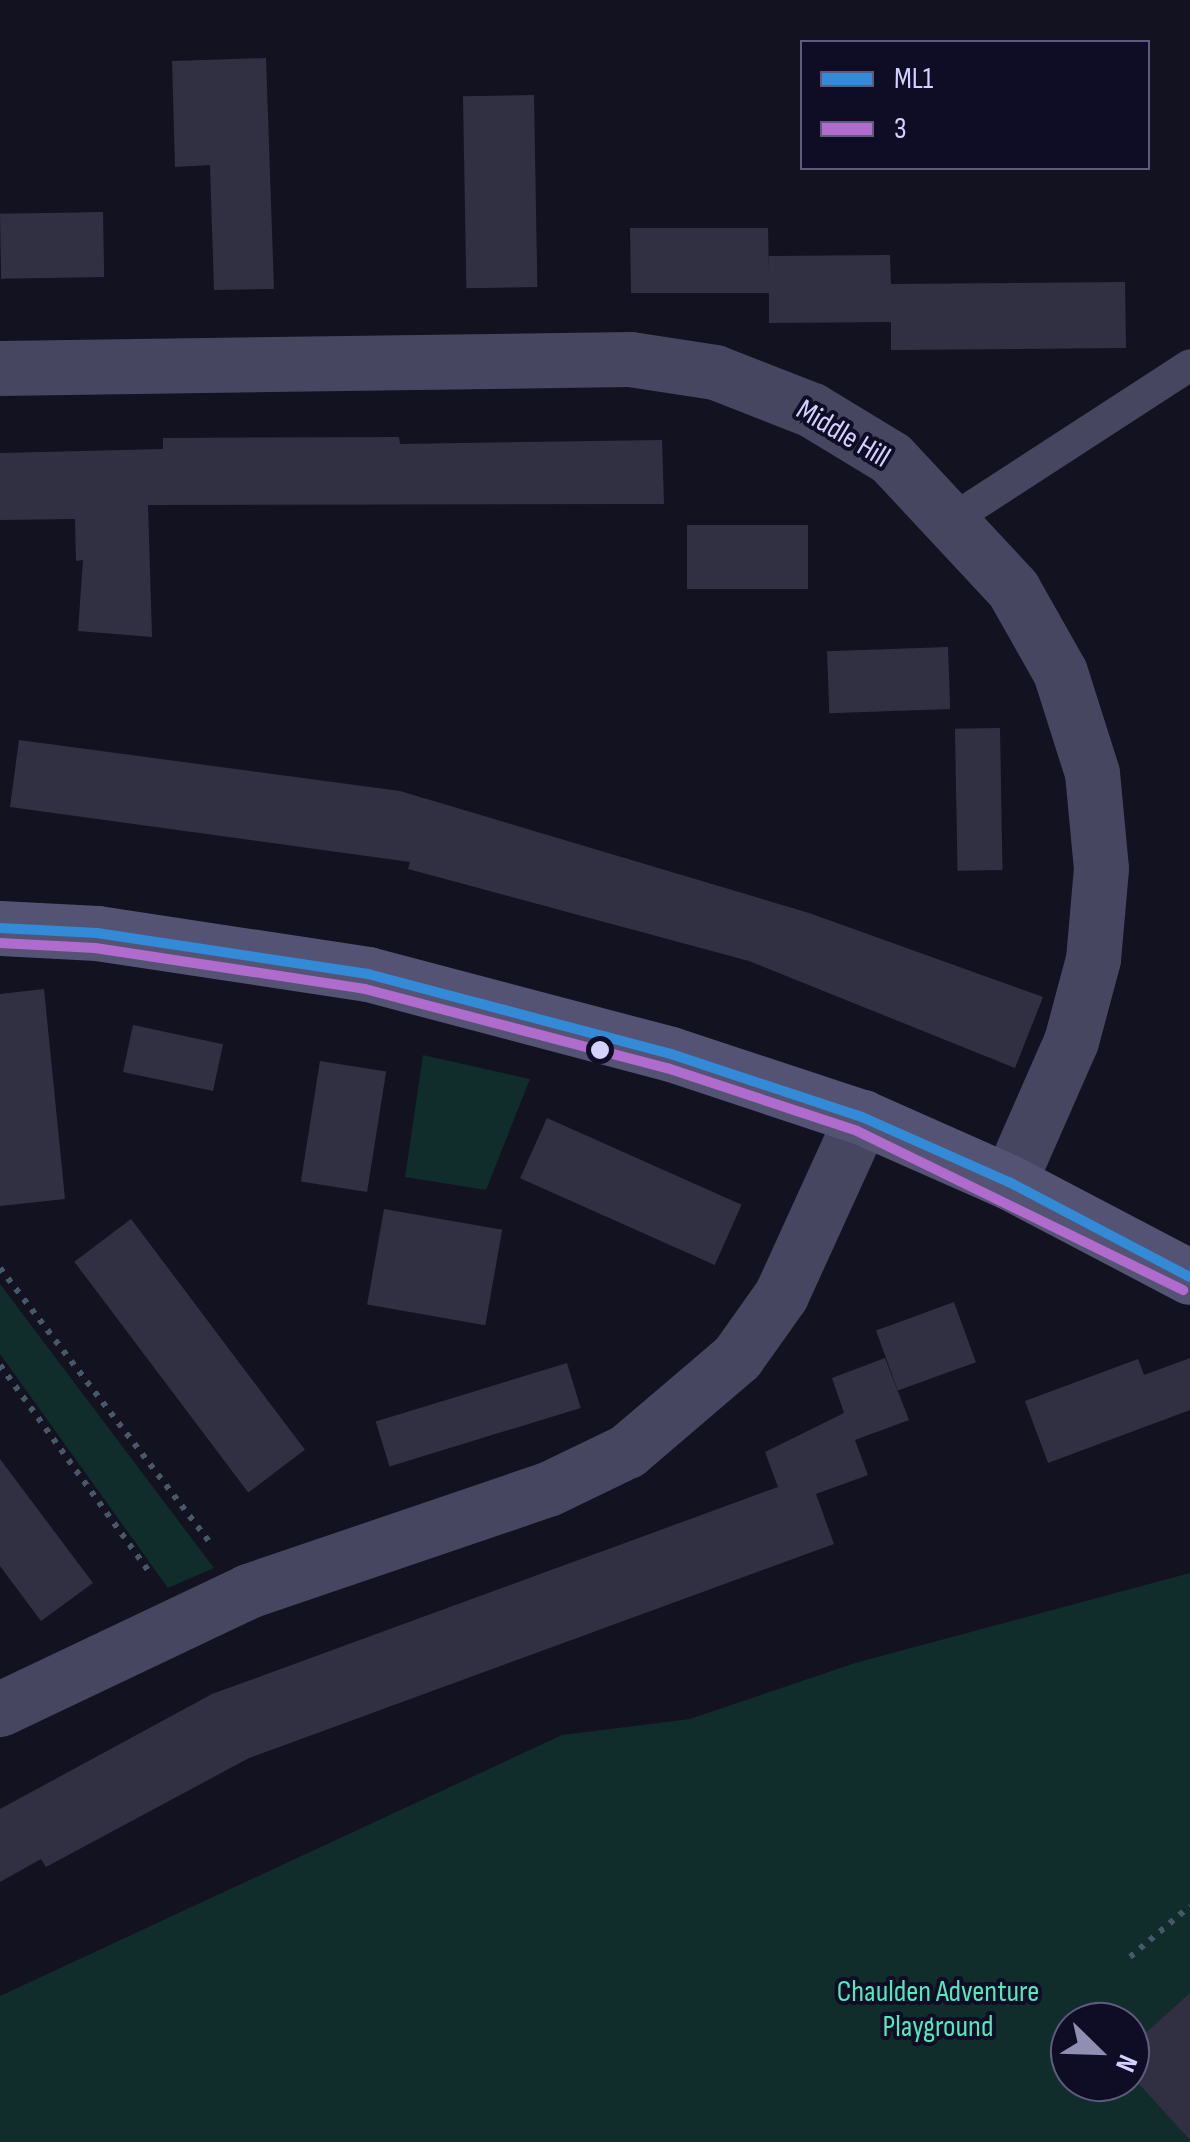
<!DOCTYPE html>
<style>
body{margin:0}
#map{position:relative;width:1190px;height:2142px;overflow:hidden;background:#131220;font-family:"Sofia Sans Condensed",sans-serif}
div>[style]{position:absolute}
.green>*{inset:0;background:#102c2b}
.building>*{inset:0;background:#313042;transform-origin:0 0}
.path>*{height:6px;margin-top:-3px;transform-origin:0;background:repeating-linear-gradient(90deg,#475968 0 5px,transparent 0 13px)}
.lane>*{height:32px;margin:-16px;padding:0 16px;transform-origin:16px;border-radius:16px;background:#464661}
.street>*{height:55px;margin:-27.5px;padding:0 27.5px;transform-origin:27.5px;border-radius:27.5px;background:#464661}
.secondary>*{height:55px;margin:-27.5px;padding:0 27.5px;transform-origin:27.5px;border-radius:27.5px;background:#545374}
.bus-1>*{height:10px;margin:-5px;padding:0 5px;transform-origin:5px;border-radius:5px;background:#338bd7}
.bus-2>*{height:10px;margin:-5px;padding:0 5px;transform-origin:5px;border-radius:5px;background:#b06ccc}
.dots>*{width:28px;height:28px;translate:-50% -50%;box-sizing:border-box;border:5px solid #0f0c26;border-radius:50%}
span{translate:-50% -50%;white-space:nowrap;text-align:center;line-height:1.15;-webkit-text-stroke:8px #0f0c26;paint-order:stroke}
.street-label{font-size:30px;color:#d4d1ff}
.park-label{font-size:30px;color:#52eabd}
.legend{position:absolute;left:800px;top:40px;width:350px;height:130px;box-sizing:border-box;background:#0f0c26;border:2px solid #5e5b7d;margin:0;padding:12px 18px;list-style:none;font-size:30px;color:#d4d1ff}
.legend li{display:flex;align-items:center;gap:20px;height:50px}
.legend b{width:50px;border:2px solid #5e5b7d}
.north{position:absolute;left:1050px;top:2002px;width:100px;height:100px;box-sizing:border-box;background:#0f0c26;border:2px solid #5e5b7d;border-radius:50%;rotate:113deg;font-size:28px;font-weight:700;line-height:40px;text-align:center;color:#d4d1ff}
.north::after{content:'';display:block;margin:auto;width:35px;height:45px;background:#908eb1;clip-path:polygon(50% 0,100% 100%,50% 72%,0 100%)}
</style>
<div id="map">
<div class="green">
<i style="clip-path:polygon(423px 1055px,530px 1079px,486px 1190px,405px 1177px)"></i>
<i style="clip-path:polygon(0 1284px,214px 1568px,168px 1588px,0 1354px)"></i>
<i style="clip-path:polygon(evenodd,1190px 1573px,1190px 2142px,0 2142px,0 1996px,562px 1735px,690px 1719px,855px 1663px,1190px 1573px,1070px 2022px,1130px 2022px,1130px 2082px,1070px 2082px,1070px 2022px)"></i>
</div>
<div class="building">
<i style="clip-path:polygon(266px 58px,274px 289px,214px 290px,210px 165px,175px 167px,172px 61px)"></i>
<i style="left:534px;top:95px;width:192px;height:71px;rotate:89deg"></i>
<i style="left:103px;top:212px;width:65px;height:103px;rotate:89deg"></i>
<i style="clip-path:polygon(630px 228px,768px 228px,769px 270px,769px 256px,890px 255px,891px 284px,1125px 282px,1126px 348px,891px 350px,891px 322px,769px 323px,769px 293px,631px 293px)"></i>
<i style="clip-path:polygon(399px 437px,400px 444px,662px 440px,664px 504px,148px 505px,152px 637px,78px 631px,83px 560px,76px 561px,75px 519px,0 520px,0 453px,163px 449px,163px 438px)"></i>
<i style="left:808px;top:525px;width:64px;height:121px;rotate:90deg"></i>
<i style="left:948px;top:647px;width:62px;height:121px;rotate:88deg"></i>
<i style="left:1000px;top:728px;width:142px;height:45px;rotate:89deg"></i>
<i style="clip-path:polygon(19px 740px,400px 791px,809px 913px,1043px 997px,1015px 1068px,749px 961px,408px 869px,410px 862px,10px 807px)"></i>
<i style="clip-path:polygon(44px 989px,65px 1199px,0 1206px,0 994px)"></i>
<i style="left:133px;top:1025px;width:92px;height:48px;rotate:12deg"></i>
<i style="left:320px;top:1061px;width:67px;height:122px;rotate:9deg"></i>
<i style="left:547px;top:1118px;width:213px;height:66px;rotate:24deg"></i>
<i style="left:384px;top:1209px;width:120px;height:97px;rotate:10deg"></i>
<i style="left:131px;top:1219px;width:289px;height:71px;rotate:53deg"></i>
<i style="left:954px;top:1302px;width:64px;height:83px;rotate:70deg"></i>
<i style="clip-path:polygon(885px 1358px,909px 1420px,855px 1440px,868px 1475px,816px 1494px,834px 1544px,249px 1758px,46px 1867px,41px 1859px,0 1882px,0 1809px,212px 1694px,778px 1487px,765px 1452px,844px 1413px,832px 1378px)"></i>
<i style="clip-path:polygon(1190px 1358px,1190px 1410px,1048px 1463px,1025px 1401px,1138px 1359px,1144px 1375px)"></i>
<i style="left:567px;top:1363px;width:47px;height:200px;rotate:73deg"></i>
<i style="clip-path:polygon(0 1459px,93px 1583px,41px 1621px,0 1566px)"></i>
<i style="clip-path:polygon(1190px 1993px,1190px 2140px,1130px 2074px,1130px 2047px)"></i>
</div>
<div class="path">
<i style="left:0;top:1268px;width:349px;rotate:52.6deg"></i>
<i style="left:0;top:1365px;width:258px;rotate:54.2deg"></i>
<i style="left:1130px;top:1957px;width:79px;rotate:-40.4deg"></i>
</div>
<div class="lane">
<i style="left:950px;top:521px;width:286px;rotate:-33deg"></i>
</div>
<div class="street">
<i style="left:0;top:368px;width:630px;rotate:-0.82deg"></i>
<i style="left:630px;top:359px;width:86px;rotate:8.7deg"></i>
<i style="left:715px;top:372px;width:104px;rotate:21.4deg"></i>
<i style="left:812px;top:410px;width:92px;rotate:31.3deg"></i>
<i style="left:891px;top:458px;width:179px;rotate:47deg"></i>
<i style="left:1013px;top:589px;width:95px;rotate:60.5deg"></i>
<i style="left:1060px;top:672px;width:106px;rotate:72.4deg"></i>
<i style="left:1092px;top:773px;width:95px;rotate:84.6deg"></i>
<i style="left:1101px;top:868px;width:91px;rotate:95deg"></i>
<i style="left:1093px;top:959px;width:85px;rotate:105deg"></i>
<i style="left:1071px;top:1041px;width:154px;rotate:113.7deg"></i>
<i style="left:0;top:1709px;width:275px;rotate:-25.4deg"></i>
<i style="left:248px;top:1591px;width:317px;rotate:-18.8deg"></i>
<i style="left:548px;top:1489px;width:88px;rotate:-25.7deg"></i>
<i style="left:627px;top:1451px;width:145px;rotate:-40.5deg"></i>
<i style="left:737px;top:1357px;width:76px;rotate:-54.6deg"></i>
<i style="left:781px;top:1295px;width:196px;rotate:-65.5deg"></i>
</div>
<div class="secondary">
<i style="left:0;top:928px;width:97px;rotate:3deg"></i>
<i style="left:97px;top:933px;width:274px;rotate:8.6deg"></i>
<i style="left:368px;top:974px;width:313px;rotate:14.8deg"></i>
<i style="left:671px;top:1054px;width:201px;rotate:18.3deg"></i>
<i style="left:862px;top:1117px;width:161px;rotate:23.9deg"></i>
<i style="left:1009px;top:1182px;width:204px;rotate:27.7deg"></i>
</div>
<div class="bus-1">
<i style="left:0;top:928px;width:97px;rotate:3deg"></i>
<i style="left:97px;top:933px;width:274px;rotate:8.6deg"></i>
<i style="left:368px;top:974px;width:313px;rotate:14.8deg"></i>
<i style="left:671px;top:1054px;width:201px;rotate:18.3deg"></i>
<i style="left:862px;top:1117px;width:161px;rotate:23.9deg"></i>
<i style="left:1009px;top:1182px;width:204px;rotate:27.7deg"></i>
</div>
<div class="bus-2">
<i style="left:0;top:943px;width:95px;rotate:3deg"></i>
<i style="left:95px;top:948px;width:273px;rotate:8.6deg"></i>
<i style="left:365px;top:989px;width:312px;rotate:14.7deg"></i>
<i style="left:667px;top:1068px;width:200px;rotate:18.3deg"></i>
<i style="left:857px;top:1131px;width:363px;rotate:26deg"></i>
</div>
<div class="dots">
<i style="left:600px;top:1050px;background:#d4d1ff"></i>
</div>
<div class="street-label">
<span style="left:843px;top:434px;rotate:31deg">Middle Hill</span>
</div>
<div class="park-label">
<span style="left:938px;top:2009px">Chaulden Adventure<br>Playground</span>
</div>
<ul class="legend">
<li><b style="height:12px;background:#338bd7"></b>ML1</li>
<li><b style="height:12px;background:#b06ccc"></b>3</li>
</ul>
<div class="north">N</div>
</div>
